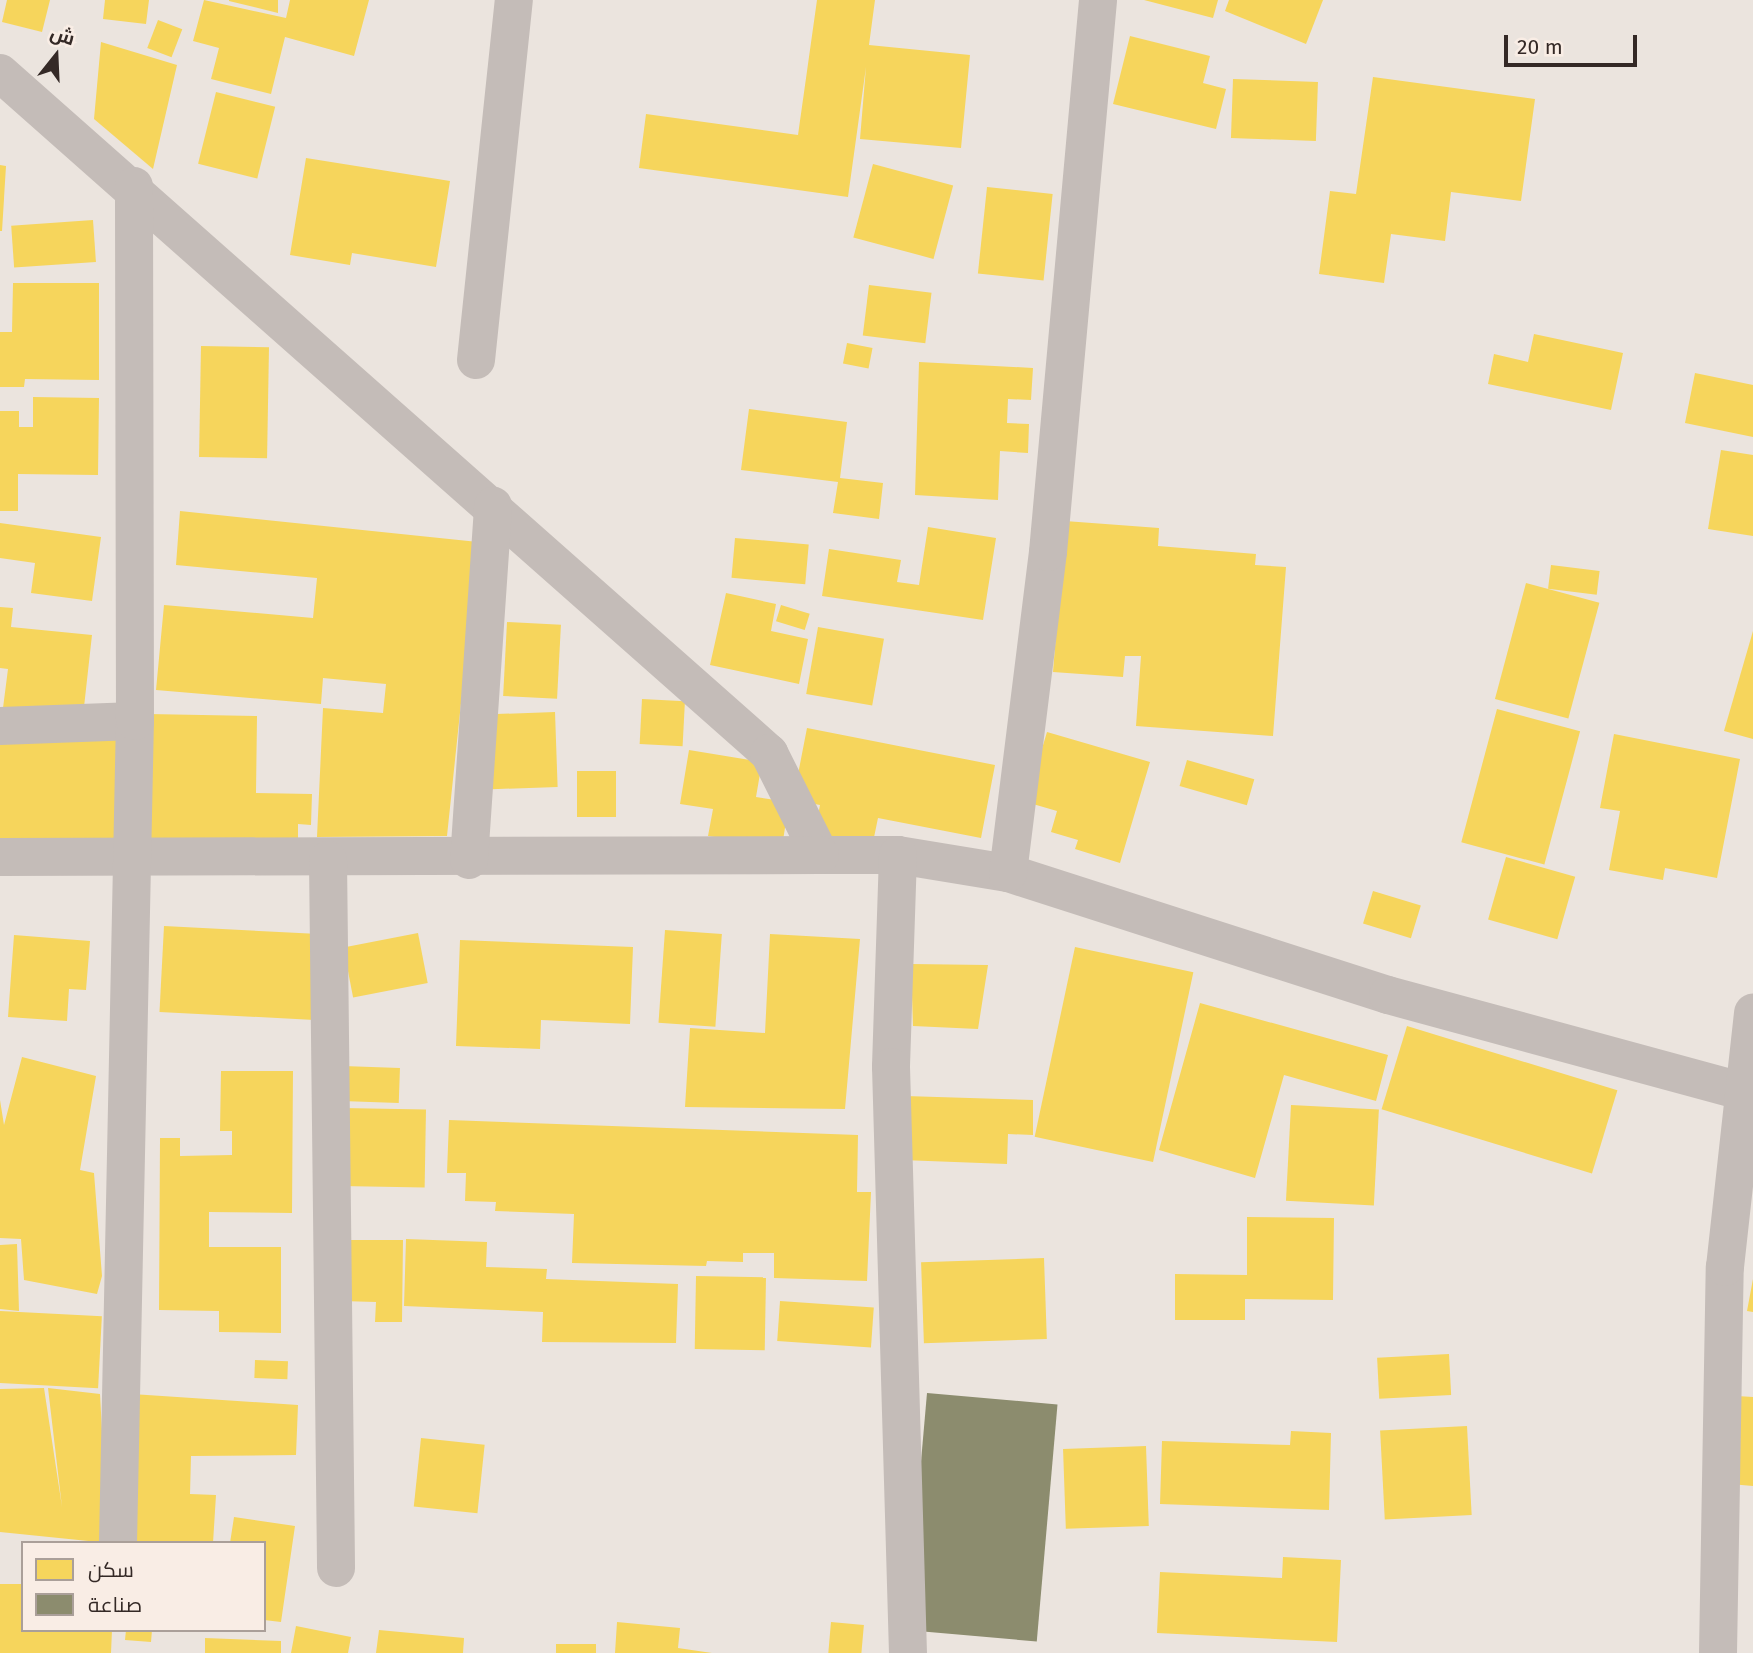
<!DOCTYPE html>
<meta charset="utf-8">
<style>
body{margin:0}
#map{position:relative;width:1753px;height:1653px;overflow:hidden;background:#ebe4de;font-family:"Fira Sans",Cairo,sans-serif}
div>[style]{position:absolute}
.homes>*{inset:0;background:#f6d55c;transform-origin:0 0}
.industry>*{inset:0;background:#8c8c6e;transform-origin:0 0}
.minor>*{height:38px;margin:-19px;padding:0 19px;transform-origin:19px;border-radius:19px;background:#c4bcb8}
span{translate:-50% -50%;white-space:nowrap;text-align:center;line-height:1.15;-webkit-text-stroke:7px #f9ede5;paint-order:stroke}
.legend{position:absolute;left:21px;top:1541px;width:245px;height:91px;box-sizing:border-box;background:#f9ede5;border:2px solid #aa9f99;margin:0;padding:9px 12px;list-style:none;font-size:21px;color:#342926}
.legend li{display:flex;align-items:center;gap:14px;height:35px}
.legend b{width:35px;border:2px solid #aa9f99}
.north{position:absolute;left:21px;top:21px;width:70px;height:70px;-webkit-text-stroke:5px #f9ede5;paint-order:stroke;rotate:18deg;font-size:19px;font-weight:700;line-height:28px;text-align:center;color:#342926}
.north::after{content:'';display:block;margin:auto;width:24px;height:32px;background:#342926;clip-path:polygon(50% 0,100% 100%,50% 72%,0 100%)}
.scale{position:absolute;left:1504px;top:35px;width:133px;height:32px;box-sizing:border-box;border:4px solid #342926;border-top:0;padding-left:9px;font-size:21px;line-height:24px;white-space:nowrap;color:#342926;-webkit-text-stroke:5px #f9ede5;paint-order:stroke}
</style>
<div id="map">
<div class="homes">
<i style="clip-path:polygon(7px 0,50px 0,42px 32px,2px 22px)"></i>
<i style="clip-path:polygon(105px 0,149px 0,146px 24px,103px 19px)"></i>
<i style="clip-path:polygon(204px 0,286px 18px,290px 0,369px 0,354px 56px,285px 37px,271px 94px,211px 79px,219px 48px,193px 41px)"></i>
<i style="clip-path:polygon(229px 0,278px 0,278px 13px,229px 1px)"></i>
<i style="clip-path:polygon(817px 0,875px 0,869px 45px,970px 55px,961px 148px,860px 139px,866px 67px,848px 197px,639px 168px,646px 114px,798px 135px)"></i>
<i style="clip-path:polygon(1144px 0,1218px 0,1213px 18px)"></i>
<i style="clip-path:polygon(1229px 0,1323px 0,1306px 44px,1225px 11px)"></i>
<i style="left:158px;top:20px;width:26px;height:30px;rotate:21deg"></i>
<i style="clip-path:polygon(1130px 36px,1210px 56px,1203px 83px,1226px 89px,1216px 129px,1113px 104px)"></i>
<i style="clip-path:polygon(101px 42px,177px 65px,153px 169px,94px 119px)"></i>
<i style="clip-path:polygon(1373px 77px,1535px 99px,1521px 201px,1451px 192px,1445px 241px,1391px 234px,1384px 283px,1319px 274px,1330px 191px,1356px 194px)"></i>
<i style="left:1233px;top:79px;width:85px;height:59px;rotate:2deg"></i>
<i style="left:216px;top:92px;width:61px;height:74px;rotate:14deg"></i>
<i style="clip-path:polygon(306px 158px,450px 181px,436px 267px,352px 253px,350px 265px,290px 255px)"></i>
<i style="left:873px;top:164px;width:83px;height:76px;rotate:15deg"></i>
<i style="clip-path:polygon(0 165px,6px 166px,2px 231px,0 231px)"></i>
<i style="left:987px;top:187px;width:66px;height:87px;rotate:6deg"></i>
<i style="left:93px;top:220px;width:42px;height:82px;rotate:86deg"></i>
<i style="clip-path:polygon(13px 283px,99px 283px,99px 380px,25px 379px,24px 387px,0 387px,0 332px,12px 332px)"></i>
<i style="left:869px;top:285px;width:63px;height:51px;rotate:7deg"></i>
<i style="clip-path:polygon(1534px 334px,1623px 353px,1611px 410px,1488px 384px,1494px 354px,1528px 362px)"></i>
<i style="left:847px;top:343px;width:26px;height:21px;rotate:11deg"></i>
<i style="left:201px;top:346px;width:68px;height:111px;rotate:1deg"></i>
<i style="clip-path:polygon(919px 362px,1033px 368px,1031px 400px,1008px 399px,1007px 423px,1029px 424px,1028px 453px,1000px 451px,998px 500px,915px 495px)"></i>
<i style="clip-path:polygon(1695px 373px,1753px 385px,1753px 437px,1685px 423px)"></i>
<i style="clip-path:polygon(33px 397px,99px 398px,98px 475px,18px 474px,18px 511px,0 511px,0 411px,19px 411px,19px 427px,33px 427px)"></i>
<i style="clip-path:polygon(749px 409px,847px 422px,840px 478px,883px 483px,879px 519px,833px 513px,838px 482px,741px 470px)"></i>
<i style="clip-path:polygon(1721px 450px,1753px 455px,1753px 536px,1708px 529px)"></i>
<i style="clip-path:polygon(180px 511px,478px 542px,447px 836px,317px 837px,323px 708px,383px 713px,386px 684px,323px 678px,321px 704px,156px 690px,164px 605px,313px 618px,317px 578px,176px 565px)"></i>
<i style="clip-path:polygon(1065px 521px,1159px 528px,1158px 546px,1256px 554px,1255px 565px,1286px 567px,1273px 736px,1136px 726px,1141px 656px,1125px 656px,1123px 677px,1053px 672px)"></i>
<i style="clip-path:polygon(0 523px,101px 537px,92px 601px,31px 593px,35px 563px,0 558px)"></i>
<i style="clip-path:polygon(928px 527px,996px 538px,983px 620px,822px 596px,829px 549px,901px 560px,897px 582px,919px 585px)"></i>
<i style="left:735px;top:538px;width:74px;height:40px;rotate:5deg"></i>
<i style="left:1551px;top:565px;width:49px;height:24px;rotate:7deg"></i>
<i style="left:1526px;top:583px;width:76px;height:120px;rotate:15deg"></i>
<i style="clip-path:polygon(726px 593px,776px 604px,771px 631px,808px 639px,799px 684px,710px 665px)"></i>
<i style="left:781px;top:605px;width:30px;height:17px;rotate:17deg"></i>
<i style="clip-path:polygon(0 607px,13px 608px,11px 627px,92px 635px,83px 716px,3px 708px,8px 669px,0 668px)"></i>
<i style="left:507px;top:622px;width:54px;height:74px;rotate:3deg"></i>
<i style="left:818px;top:627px;width:67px;height:68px;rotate:10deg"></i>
<i style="clip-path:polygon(1753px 631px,1753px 739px,1724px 731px)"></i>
<i style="left:642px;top:699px;width:43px;height:45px;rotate:3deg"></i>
<i style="left:1497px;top:709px;width:86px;height:138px;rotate:15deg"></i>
<i style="left:555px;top:712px;width:75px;height:66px;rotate:88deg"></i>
<i style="clip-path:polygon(148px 714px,257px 716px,256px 793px,312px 794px,311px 825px,298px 824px,298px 846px,146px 839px)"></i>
<i style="clip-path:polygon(807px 728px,995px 765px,981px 838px,878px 818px,872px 847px,814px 836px,820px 805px,793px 800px)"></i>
<i style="clip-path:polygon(1047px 732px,1150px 762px,1120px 863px,1075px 849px,1078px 840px,1051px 832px,1057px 811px,1026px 802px)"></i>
<i style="clip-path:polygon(1614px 734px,1740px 759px,1717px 878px,1665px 868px,1663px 880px,1609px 870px,1620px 811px,1600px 808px)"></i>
<i style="left:0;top:736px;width:116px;height:110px"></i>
<i style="clip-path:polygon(689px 750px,762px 762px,756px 797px,789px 802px,782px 847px,708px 836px,713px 809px,680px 804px)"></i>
<i style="left:1187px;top:760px;width:70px;height:27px;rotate:16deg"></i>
<i style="left:577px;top:771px;width:39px;height:46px"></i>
<i style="left:1506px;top:857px;width:72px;height:65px;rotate:16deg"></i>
<i style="left:1373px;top:891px;width:50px;height:34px;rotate:17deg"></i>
<i style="left:164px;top:926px;width:160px;height:86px;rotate:3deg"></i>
<i style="left:665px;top:930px;width:57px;height:93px;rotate:4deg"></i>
<i style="left:418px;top:933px;width:51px;height:76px;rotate:79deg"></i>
<i style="clip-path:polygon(770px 934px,860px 939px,845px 1109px,685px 1107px,690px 1028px,765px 1033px)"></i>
<i style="clip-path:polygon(14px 935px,90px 941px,86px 990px,69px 989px,67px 1021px,8px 1017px)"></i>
<i style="clip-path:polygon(460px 940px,633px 947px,630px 1024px,541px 1020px,540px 1049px,456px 1046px)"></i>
<i style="left:1075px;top:947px;width:121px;height:194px;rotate:12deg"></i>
<i style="clip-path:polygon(911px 964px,988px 965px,978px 1029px,913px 1026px)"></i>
<i style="clip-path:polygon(1200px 1003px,1388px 1055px,1376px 1101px,1284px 1075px,1255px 1178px,1159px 1150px)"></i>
<i style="left:1407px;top:1026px;width:220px;height:87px;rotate:17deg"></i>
<i style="clip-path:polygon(22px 1057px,96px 1076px,80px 1170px,94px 1173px,102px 1276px,97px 1294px,24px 1280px,21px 1239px,0 1238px,0 1100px,4px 1125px)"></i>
<i style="left:343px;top:1066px;width:57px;height:35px;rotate:2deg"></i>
<i style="clip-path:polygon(221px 1071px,293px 1071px,292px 1213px,209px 1212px,209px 1247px,281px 1247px,281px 1333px,219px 1332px,219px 1311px,159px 1310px,160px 1138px,180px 1138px,180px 1156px,232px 1155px,232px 1131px,220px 1131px)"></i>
<i style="clip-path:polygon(905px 1096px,1033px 1100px,1033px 1135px,1008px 1134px,1007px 1164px,902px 1160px)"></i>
<i style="left:1291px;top:1105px;width:88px;height:96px;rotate:3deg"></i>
<i style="left:342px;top:1108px;width:84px;height:78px;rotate:1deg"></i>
<i style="clip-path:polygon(449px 1120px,858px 1135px,857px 1192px,871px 1192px,867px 1281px,774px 1278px,774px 1253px,743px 1253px,743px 1262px,707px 1261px,706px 1266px,572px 1263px,574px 1214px,495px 1211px,496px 1202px,465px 1201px,466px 1173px,447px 1173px)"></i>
<i style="clip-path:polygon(1247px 1217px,1334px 1218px,1333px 1300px,1245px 1299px,1245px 1320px,1175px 1320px,1175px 1274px,1247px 1275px)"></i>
<i style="clip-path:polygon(406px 1239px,487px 1242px,486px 1267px,547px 1269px,546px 1279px,678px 1284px,676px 1343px,542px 1342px,543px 1312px,404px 1306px)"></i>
<i style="clip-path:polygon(342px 1240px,403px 1240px,402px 1322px,375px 1322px,376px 1302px,341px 1301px)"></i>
<i style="clip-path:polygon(17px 1244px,19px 1311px,0 1309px,0 1245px)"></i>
<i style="left:1044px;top:1258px;width:81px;height:123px;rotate:88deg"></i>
<i style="left:696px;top:1276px;width:70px;height:73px;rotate:1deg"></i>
<i style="clip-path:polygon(1753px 1279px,1753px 1312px,1747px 1311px)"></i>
<i style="left:780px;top:1301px;width:94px;height:40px;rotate:4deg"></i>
<i style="left:0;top:1311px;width:102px;height:72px;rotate:3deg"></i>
<i style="left:1449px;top:1354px;width:41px;height:72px;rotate:87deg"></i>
<i style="left:255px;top:1360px;width:33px;height:18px;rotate:2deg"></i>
<i style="clip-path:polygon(44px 1388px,62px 1507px,48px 1388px,100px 1394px,108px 1543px,0 1532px,0 1389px)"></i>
<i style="clip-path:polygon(132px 1394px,298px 1405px,296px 1455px,191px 1456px,190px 1494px,216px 1495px,213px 1543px,127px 1543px)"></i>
<i style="clip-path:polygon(1737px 1396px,1753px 1397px,1753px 1486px,1730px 1484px)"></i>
<i style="left:1467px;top:1426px;width:89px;height:87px;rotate:87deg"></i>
<i style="clip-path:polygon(1291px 1431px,1331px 1433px,1329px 1510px,1160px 1504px,1162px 1441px,1290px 1445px)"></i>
<i style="left:421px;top:1438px;width:64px;height:69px;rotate:6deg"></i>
<i style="left:1146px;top:1446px;width:80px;height:83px;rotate:88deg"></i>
<i style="clip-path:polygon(234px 1517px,295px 1526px,281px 1622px,264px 1620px,264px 1543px,230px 1543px)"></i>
<i style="clip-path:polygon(1283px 1557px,1341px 1560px,1337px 1642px,1157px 1633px,1160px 1572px,1282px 1578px)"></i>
<i style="clip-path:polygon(0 1584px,23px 1584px,23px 1630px,112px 1630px,111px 1653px,0 1653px)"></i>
<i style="clip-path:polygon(617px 1622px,680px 1628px,678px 1648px,712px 1653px,615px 1653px)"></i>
<i style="left:831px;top:1622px;width:33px;height:31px;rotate:5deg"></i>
<i style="clip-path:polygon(296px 1626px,351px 1637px,348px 1653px,291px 1653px)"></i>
<i style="clip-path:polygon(126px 1630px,152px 1630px,151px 1642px,125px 1640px)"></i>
<i style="clip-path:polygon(379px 1630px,464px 1638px,463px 1653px,376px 1653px)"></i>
<i style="clip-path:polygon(205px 1638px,281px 1641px,281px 1653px,205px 1653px)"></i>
<i style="left:596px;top:1644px;width:9px;height:40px;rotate:90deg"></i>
</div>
<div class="industry">
<i style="left:927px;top:1393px;width:131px;height:238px;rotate:5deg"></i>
</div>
<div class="minor">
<i style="left:0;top:73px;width:1027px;rotate:41.49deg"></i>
<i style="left:769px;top:753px;width:114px;rotate:63.4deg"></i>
<i style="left:820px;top:855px;width:78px"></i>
<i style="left:898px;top:855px;width:111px;rotate:9.3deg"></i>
<i style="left:1008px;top:873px;width:399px;rotate:17.8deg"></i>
<i style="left:1388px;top:995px;width:366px;rotate:15.2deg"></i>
<i style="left:476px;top:360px;width:362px;rotate:-84deg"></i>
<i style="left:0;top:726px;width:135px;rotate:-2.1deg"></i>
<i style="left:898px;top:855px;width:212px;rotate:91.9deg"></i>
<i style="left:891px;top:1067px;width:586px;rotate:88.34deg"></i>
<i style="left:0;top:857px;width:820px;rotate:-0.14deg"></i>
<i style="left:328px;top:860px;width:708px;rotate:89.35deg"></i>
<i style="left:469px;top:860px;width:355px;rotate:-86.1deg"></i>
<i style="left:1008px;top:873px;width:323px;rotate:-82.9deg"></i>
<i style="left:1048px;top:552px;width:554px;rotate:-84.82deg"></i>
<i style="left:118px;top:1543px;width:822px;rotate:-88.82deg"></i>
<i style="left:135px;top:721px;width:535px;rotate:-90.11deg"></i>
<i style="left:1718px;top:1653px;width:386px;rotate:-89deg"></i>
<i style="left:1725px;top:1267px;width:256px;rotate:-83.7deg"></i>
</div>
<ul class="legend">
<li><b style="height:19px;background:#f6d55c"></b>سكن</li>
<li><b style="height:19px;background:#8c8c6e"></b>صناعة</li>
</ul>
<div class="north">ش</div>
<div class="scale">20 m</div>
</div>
